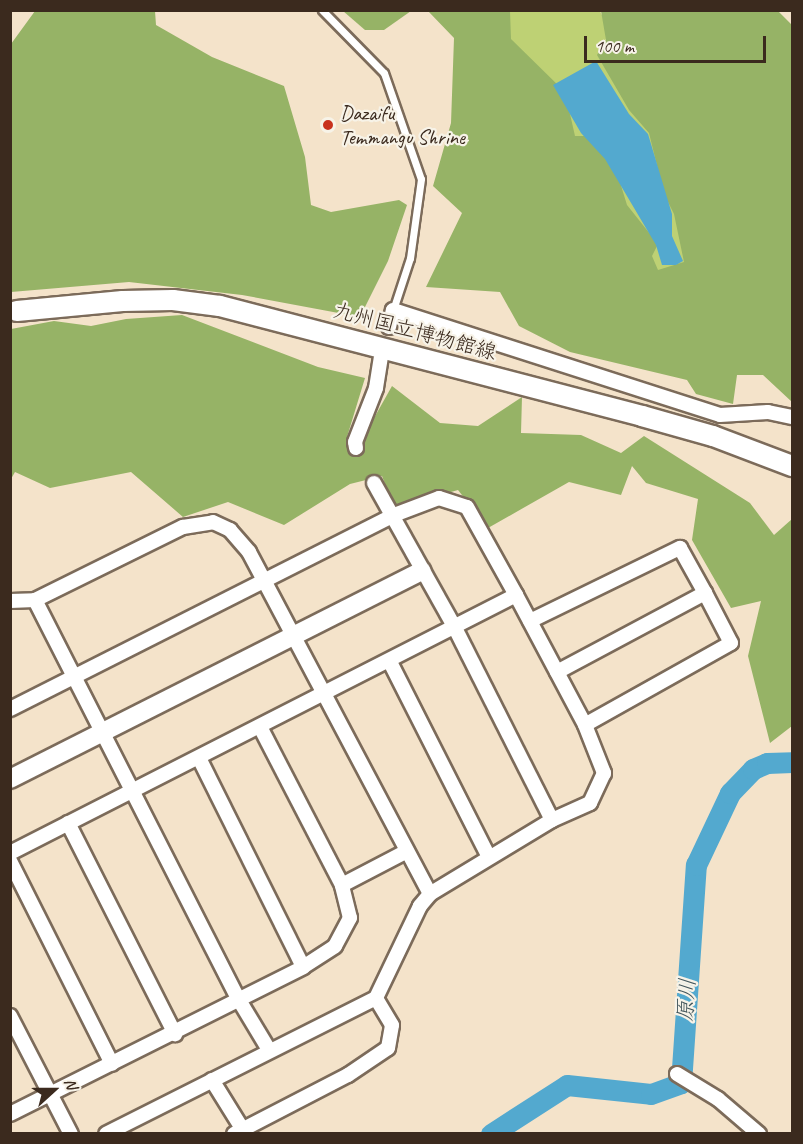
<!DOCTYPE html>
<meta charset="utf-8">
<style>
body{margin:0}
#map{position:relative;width:803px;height:1144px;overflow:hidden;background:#f4e3ca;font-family:Caveat,"Klee One",sans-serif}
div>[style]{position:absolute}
.green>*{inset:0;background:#bed174}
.forest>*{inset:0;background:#96b366}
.water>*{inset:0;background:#53a9cf}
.river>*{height:21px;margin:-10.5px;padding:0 10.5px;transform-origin:10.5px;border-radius:10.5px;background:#53a9cf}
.roads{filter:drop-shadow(2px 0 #7c6b5a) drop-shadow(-2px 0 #7c6b5a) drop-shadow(0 2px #7c6b5a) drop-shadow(0 -2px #7c6b5a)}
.service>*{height:7px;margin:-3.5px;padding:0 3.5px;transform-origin:3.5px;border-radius:3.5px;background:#fff}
.minor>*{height:14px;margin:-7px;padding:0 7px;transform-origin:7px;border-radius:7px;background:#fff}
.tertiary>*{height:18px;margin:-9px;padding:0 9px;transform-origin:9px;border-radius:9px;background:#fff}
.secondary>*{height:20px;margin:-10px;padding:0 10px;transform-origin:10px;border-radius:10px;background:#fff}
.dots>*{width:16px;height:16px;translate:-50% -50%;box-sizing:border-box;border:3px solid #f7f3e8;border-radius:50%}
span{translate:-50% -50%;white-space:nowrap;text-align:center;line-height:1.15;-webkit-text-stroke:4.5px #f7f3e8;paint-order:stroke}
.poi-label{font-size:21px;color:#3b2a1e}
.left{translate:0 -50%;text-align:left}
.street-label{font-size:21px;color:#3b2a1e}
.water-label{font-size:22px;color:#43565c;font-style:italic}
.frame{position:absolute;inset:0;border:12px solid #3b2a1e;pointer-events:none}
.north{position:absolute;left:24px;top:1060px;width:60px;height:60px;-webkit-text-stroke:4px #f7f3e8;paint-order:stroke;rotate:69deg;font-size:16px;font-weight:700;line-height:24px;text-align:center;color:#3b2a1e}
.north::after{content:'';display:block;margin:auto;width:21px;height:27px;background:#3b2a1e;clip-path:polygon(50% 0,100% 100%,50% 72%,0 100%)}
.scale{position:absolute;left:584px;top:36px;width:182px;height:27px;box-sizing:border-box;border:3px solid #3b2a1e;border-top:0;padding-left:8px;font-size:18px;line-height:21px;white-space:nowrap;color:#3b2a1e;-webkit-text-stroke:4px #f7f3e8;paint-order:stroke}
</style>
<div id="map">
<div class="green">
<i style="clip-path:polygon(507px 11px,600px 11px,712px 250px,644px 288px,511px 55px)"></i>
</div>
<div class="forest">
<i style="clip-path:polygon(35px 11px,155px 11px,156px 25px,212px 57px,284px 86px,305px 157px,311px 205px,331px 212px,399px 200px,407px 205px,388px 261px,360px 317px,242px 295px,129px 282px,11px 292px,11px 44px)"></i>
<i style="clip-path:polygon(343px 11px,411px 11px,384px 30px,365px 30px)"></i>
<i style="clip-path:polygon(428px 11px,510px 11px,511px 39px,565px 92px,575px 136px,587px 136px,615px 166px,627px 205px,658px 244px,652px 256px,658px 270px,684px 262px,674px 214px,664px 194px,649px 133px,629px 110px,597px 55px,606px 40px,601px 11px,778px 11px,792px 25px,792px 402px,763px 375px,737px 375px,733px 404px,696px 394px,687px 380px,570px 352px,519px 326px,500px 292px,426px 287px,462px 213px,433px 186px,451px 123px,454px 38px)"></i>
<i style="clip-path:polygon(182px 315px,318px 367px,365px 378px,347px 437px,356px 450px,392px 386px,440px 423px,478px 426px,522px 397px,521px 433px,581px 435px,621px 453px,644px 436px,750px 503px,774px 535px,792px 519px,792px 726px,770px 743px,748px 656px,761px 601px,731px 608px,692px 540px,698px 499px,646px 483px,632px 466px,621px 495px,569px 482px,488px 528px,458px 490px,394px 508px,382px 476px,350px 484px,284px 525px,228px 502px,183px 517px,131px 472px,50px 488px,15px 472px,11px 479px,11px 329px,54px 321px,91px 326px,126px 319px)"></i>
</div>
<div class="water">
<i style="clip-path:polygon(596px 61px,629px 114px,648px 134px,672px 214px,672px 236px,683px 261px,676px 265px,662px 265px,656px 245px,605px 159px,581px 133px,553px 85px)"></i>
</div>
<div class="river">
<i style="left:491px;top:1134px;width:90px;rotate:-32.8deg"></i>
<i style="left:567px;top:1085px;width:84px;rotate:6.1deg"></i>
<i style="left:651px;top:1094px;width:32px;rotate:-20deg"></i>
<i style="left:681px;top:1083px;width:219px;rotate:-86.1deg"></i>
<i style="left:696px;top:865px;width:80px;rotate:-64.7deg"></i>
<i style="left:730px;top:793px;width:33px;rotate:-46deg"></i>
<i style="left:753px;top:769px;width:15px;rotate:-23deg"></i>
<i style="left:767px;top:763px;width:25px;rotate:-2deg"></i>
</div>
<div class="roads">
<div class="service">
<i style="left:322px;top:10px;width:88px;rotate:45.5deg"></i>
<i style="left:384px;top:73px;width:112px;rotate:70.8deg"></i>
<i style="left:421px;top:179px;width:80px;rotate:97.9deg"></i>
<i style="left:410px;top:258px;width:55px;rotate:108.1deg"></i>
</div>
<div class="minor">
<i style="left:389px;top:327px;width:17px;rotate:-77deg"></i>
<i style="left:393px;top:310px;width:343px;rotate:17.8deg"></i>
<i style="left:720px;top:415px;width:48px;rotate:-3.6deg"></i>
<i style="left:768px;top:412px;width:25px;rotate:12deg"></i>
<i style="left:356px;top:448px;width:6px;rotate:-99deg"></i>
<i style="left:355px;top:442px;width:58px;rotate:-68.7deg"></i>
<i style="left:376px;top:388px;width:30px;rotate:-81deg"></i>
<i style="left:374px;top:483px;width:166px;rotate:60.8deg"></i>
<i style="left:455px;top:628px;width:215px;rotate:63.2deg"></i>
<i style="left:35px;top:600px;width:449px;rotate:63deg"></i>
<i style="left:239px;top:1000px;width:58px;rotate:59deg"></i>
<i style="left:10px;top:601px;width:25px;rotate:-2deg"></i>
<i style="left:35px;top:600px;width:165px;rotate:-26.3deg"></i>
<i style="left:183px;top:527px;width:30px;rotate:-9deg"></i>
<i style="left:213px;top:522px;width:19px;rotate:25deg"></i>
<i style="left:230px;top:530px;width:29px;rotate:49deg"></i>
<i style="left:249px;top:552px;width:387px;rotate:62.1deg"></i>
<i style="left:530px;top:621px;width:167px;rotate:-26deg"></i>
<i style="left:680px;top:548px;width:51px;rotate:60.9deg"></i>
<i style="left:705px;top:593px;width:56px;rotate:62.5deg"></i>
<i style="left:731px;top:643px;width:167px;rotate:150.7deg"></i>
<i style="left:390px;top:662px;width:219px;rotate:63.1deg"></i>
<i style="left:557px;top:672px;width:168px;rotate:-28.1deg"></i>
<i style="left:10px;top:709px;width:430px;rotate:-26.8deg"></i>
<i style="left:394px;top:515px;width:48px;rotate:-20.7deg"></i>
<i style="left:439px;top:498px;width:29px;rotate:18deg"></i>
<i style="left:467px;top:507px;width:101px;rotate:60.9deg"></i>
<i style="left:199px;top:758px;width:233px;rotate:63.5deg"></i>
<i style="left:68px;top:823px;width:237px;rotate:63.1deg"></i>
<i style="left:10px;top:853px;width:568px;rotate:-27.02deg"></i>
<i style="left:516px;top:595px;width:147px;rotate:62deg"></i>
<i style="left:585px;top:725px;width:52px;rotate:68.4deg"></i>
<i style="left:604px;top:773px;width:33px;rotate:115deg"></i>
<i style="left:590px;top:803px;width:42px;rotate:155.9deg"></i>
<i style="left:552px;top:820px;width:143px;rotate:148.8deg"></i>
<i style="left:430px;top:894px;width:16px;rotate:130deg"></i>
<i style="left:420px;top:906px;width:102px;rotate:115.6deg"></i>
<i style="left:376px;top:998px;width:302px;rotate:153.3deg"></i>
<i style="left:10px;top:861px;width:227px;rotate:63.3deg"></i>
<i style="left:342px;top:885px;width:73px;rotate:-27.6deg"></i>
<i style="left:10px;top:1016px;width:133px;rotate:62.7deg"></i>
<i style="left:677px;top:1074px;width:48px;rotate:31.4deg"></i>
<i style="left:718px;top:1099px;width:54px;rotate:40.5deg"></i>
<i style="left:212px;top:1080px;width:59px;rotate:58.2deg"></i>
<i style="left:10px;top:1114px;width:328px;rotate:-26.6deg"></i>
<i style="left:303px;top:967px;width:38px;rotate:-33deg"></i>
<i style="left:335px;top:946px;width:32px;rotate:-62deg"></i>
<i style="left:350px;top:918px;width:34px;rotate:-104deg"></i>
<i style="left:342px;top:885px;width:178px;rotate:-117.4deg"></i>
<i style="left:234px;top:1134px;width:128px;rotate:-27.4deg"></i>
<i style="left:348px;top:1075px;width:48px;rotate:-34deg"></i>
<i style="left:388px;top:1048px;width:23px;rotate:-80deg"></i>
<i style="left:392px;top:1025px;width:31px;rotate:-121deg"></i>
</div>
<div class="tertiary">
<i style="left:10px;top:779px;width:461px;rotate:-26.8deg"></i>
</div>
<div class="secondary">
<i style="left:17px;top:311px;width:106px;rotate:-5.4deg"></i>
<i style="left:123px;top:301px;width:50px;rotate:-1.1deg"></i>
<i style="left:173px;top:300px;width:47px;rotate:7.3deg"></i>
<i style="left:220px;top:306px;width:436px;rotate:14.6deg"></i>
<i style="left:642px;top:416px;width:74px;rotate:15.7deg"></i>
<i style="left:713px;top:436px;width:85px;rotate:20.8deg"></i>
</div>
</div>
<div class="dots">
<i style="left:328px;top:125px;background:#c8321e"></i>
</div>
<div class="poi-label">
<span class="left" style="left:340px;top:125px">Dazaifu<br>Temmangu Shrine</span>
</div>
<div class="street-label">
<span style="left:415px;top:331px;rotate:15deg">九州国立博物館線</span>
</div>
<div class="water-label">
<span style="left:687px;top:1000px;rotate:-86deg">原川</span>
</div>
<div class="frame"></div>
<div class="north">N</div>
<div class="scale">100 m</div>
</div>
